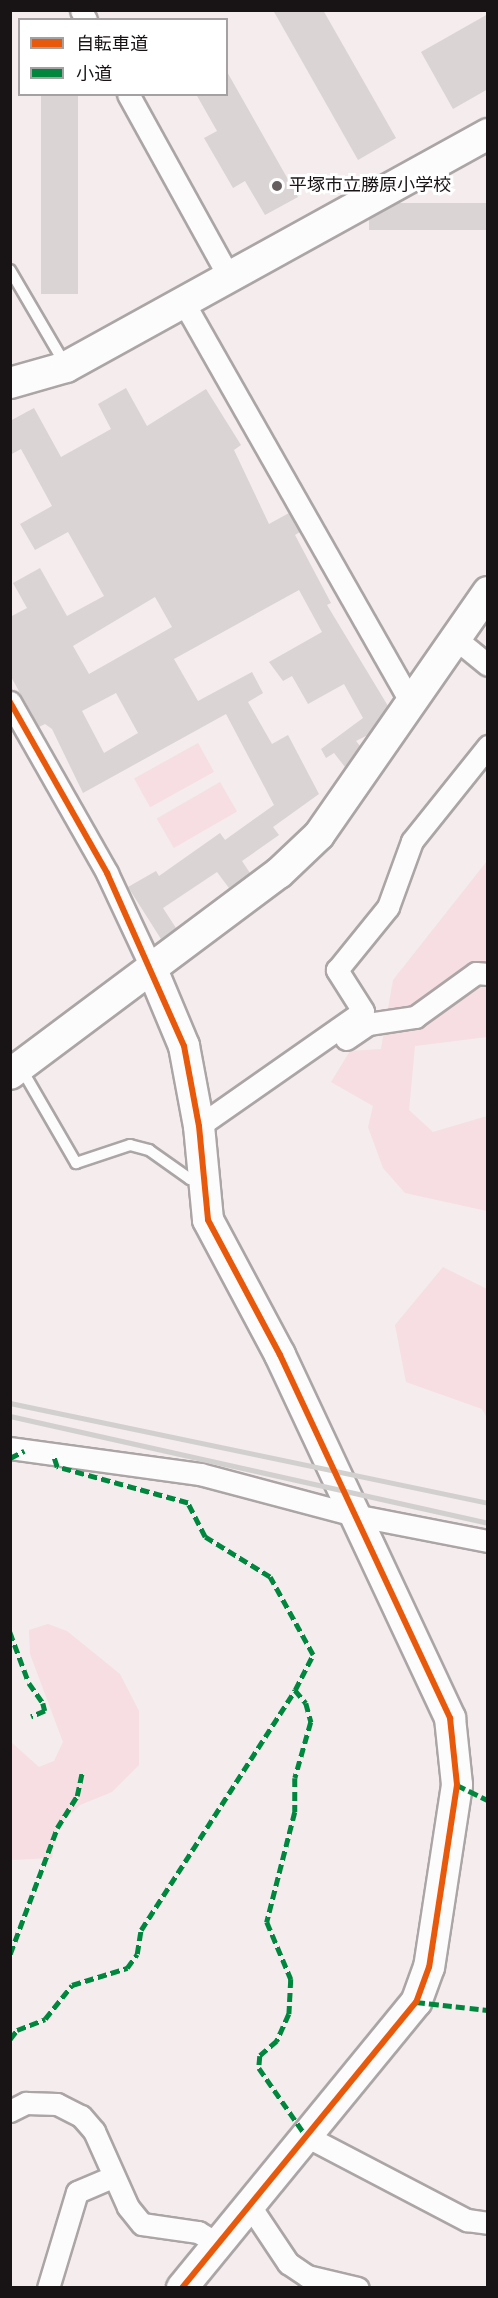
<!DOCTYPE html>
<meta charset="utf-8">
<style>
body{margin:0}
#map{position:relative;width:498px;height:2298px;overflow:hidden;background:#f4eced;font-family:"Source Sans 3","Noto Sans JP",sans-serif}
div>[style]{position:absolute}
.green>*{inset:0;background:#f7dee2;transform-origin:0 0}
.building>*{inset:0;background:#dad4d5;transform-origin:0 0}
.roads{filter:drop-shadow(2px 0 #aba5a6) drop-shadow(-2px 0 #aba5a6) drop-shadow(0 2px #aba5a6) drop-shadow(0 -2px #aba5a6)}
.lane>*{height:10px;margin:-5px;padding:0 5px;transform-origin:5px;border-radius:5px;background:#fdfcfc}
.street>*{height:21px;margin:-10.5px;padding:0 10.5px;transform-origin:10.5px;border-radius:10.5px;background:#fdfcfc}
.secondary>*{height:30px;margin:-15px;padding:0 15px;transform-origin:15px;border-radius:15px;background:#fdfcfc}
.rail>*{height:4.5px;margin:-2.25px;padding:0 2.25px;transform-origin:2.25px;border-radius:2.25px;background:#d2cfcf}
.quiet>*{height:4.5px;margin-top:-2.25px;transform-origin:0;background:repeating-linear-gradient(90deg,#00873e 0 9px,transparent 0 13.5px)}
.cycleway>*{height:6px;margin:-3px;padding:0 3px;transform-origin:3px;border-radius:3px;background:#e8590c}
.dots>*{width:16px;height:16px;translate:-50% -50%;box-sizing:border-box;border:3px solid #fff;border-radius:50%}
span{translate:-50% -50%;white-space:nowrap;text-align:center;line-height:1.15;-webkit-text-stroke:6px #fff;paint-order:stroke}
.poi-label{font-size:18px;color:#181314}
.left{translate:0 -50%;text-align:left}
.frame{position:absolute;inset:0;border:12px solid #181314;pointer-events:none}
.legend{position:absolute;left:18px;top:18px;width:210px;height:78px;box-sizing:border-box;background:#fff;border:2px solid #a3a1a1;margin:0;padding:8px 10px;list-style:none;font-size:18px;color:#181314}
.legend li{display:flex;align-items:center;gap:12px;height:30px}
.legend b{width:30px;border:2px solid #a3a1a1}
</style>
<div id="map">
<div class="green">
<i style="left:198px;top:743px;width:33px;height:73px;rotate:61deg"></i>
<i style="left:220px;top:782px;width:34px;height:73px;rotate:60deg"></i>
<i style="clip-path:polygon(487px 861px,487px 1037px,415px 1046px,409px 1110px,433px 1132px,487px 1116px,487px 1211px,405px 1193px,383px 1168px,368px 1127px,373px 1106px,331px 1082px,350px 1051px,381px 1049px,393px 980px)"></i>
<i style="clip-path:polygon(443px 1267px,487px 1289px,487px 1418px,482px 1409px,406px 1382px,395px 1325px)"></i>
<i style="clip-path:polygon(48px 1624px,67px 1631px,120px 1674px,139px 1711px,139px 1765px,112px 1792px,80px 1805px,57px 1828px,52px 1858px,11px 1860px,11px 1742px,39px 1767px,54px 1761px,63px 1742px,30px 1654px,29px 1630px)"></i>
</div>
<div class="building">
<i style="clip-path:polygon(273px 10px,323px 10px,396px 138px,358px 160px)"></i>
<i style="clip-path:polygon(488px 14px,488px 89px,453px 109px,421px 52px)"></i>
<i style="clip-path:polygon(226px 70px,298px 197px,265px 215px,245px 181px,233px 188px,204px 138px,217px 131px,196px 94px,226px 94px)"></i>
<i style="left:41px;top:94px;width:37px;height:200px"></i>
<i style="left:488px;top:203px;width:27px;height:119px;rotate:90deg"></i>
<i style="clip-path:polygon(evenodd,126px 388px,147px 426px,206px 389px,241px 445px,234px 450px,269px 524px,289px 513px,300px 532px,295px 535px,331px 603px,327px 605px,388px 706px,368px 735px,356px 741px,360px 746px,345px 767px,334px 753px,326px 758px,321px 749px,363px 718px,344px 684px,308px 704px,292px 676px,283px 681px,269px 662px,322px 632px,299px 590px,174px 659px,198px 701px,252px 672px,263px 693px,248px 702px,272px 744px,288px 735px,319px 794px,273px 827px,279px 835px,242px 861px,250px 873px,229px 888px,217px 872px,163px 908px,176px 928px,161px 939px,128px 887px,156px 871px,159px 876px,220px 833px,225px 840px,274px 805px,226px 714px,83px 793px,52px 729px,45px 724px,39px 727px,10px 675px,10px 617px,27px 608px,13px 583px,40px 568px,67px 616px,104px 596px,68px 532px,35px 550px,20px 524px,52px 506px,21px 449px,10px 455px,10px 421px,34px 408px,61px 457px,111px 429px,98px 404px,126px 388px,155px 597px,172px 627px,89px 674px,73px 646px,155px 597px,126px 388px,116px 693px,138px 733px,104px 753px,82px 711px,116px 693px)"></i>
</div>
<div class="roads">
<div class="lane">
<i style="left:10px;top:270px;width:109px;rotate:59.7deg"></i>
<i style="left:21px;top:1068px;width:110px;rotate:59.9deg"></i>
<i style="left:76px;top:1163px;width:57px;rotate:-18.4deg"></i>
<i style="left:130px;top:1145px;width:20px;rotate:15deg"></i>
<i style="left:149px;top:1150px;width:50px;rotate:35.3deg"></i>
<i style="left:190px;top:1179px;width:11px;rotate:-5deg"></i>
</div>
<div class="street">
<i style="left:81px;top:10px;width:11px;rotate:63deg"></i>
<i style="left:128px;top:94px;width:209px;rotate:61.1deg"></i>
<i style="left:184px;top:303px;width:461px;rotate:60.4deg"></i>
<i style="left:456px;top:639px;width:41px;rotate:39.1deg"></i>
<i style="left:10px;top:702px;width:197px;rotate:60.4deg"></i>
<i style="left:107px;top:873px;width:104px;rotate:64.9deg"></i>
<i style="left:346px;top:1039px;width:27px;rotate:-34deg"></i>
<i style="left:368px;top:1024px;width:48px;rotate:-8.5deg"></i>
<i style="left:415px;top:1017px;width:75px;rotate:-35.8deg"></i>
<i style="left:476px;top:973px;width:12px;rotate:5deg"></i>
<i style="left:199px;top:1126px;width:200px;rotate:-35deg"></i>
<i style="left:363px;top:1011px;width:49px;rotate:-122.4deg"></i>
<i style="left:337px;top:970px;width:81px;rotate:-51deg"></i>
<i style="left:388px;top:907px;width:70px;rotate:-70deg"></i>
<i style="left:412px;top:841px;width:122px;rotate:-51.3deg"></i>
<i style="left:10px;top:1448px;width:192px;rotate:7.8deg"></i>
<i style="left:200px;top:1474px;width:159px;rotate:14.9deg"></i>
<i style="left:354px;top:1515px;width:136px;rotate:11deg"></i>
<i style="left:10px;top:2111px;width:18px;rotate:-27deg"></i>
<i style="left:26px;top:2103px;width:31px;rotate:2deg"></i>
<i style="left:57px;top:2104px;width:27px;rotate:27deg"></i>
<i style="left:81px;top:2116px;width:20px;rotate:49deg"></i>
<i style="left:94px;top:2131px;width:83px;rotate:65.9deg"></i>
<i style="left:128px;top:2207px;width:22px;rotate:51deg"></i>
<i style="left:142px;top:2224px;width:57px;rotate:8.1deg"></i>
<i style="left:198px;top:2232px;width:23px;rotate:31deg"></i>
<i style="left:306px;top:2136px;width:182px;rotate:27.6deg"></i>
<i style="left:467px;top:2220px;width:21px;rotate:8deg"></i>
<i style="left:250px;top:2206px;width:69px;rotate:56.3deg"></i>
<i style="left:288px;top:2263px;width:23px;rotate:34deg"></i>
<i style="left:307px;top:2276px;width:52px;rotate:13.2deg"></i>
<i style="left:48px;top:2288px;width:100px;rotate:-73.2deg"></i>
<i style="left:77px;top:2192px;width:38px;rotate:-23deg"></i>
</div>
<div class="secondary">
<i style="left:10px;top:383px;width:58px;rotate:-15.9deg"></i>
<i style="left:66px;top:367px;width:482px;rotate:-28.9deg"></i>
<i style="left:151px;top:967px;width:86px;rotate:67.3deg"></i>
<i style="left:184px;top:1046px;width:81px;rotate:79.4deg"></i>
<i style="left:199px;top:1126px;width:94px;rotate:84.5deg"></i>
<i style="left:208px;top:1220px;width:153px;rotate:61.9deg"></i>
<i style="left:280px;top:1355px;width:401px;rotate:64.9deg"></i>
<i style="left:450px;top:1718px;width:67px;rotate:84deg"></i>
<i style="left:457px;top:1785px;width:184px;rotate:98.7deg"></i>
<i style="left:429px;top:1967px;width:37px;rotate:110deg"></i>
<i style="left:416px;top:2002px;width:370px;rotate:129.3deg"></i>
<i style="left:10px;top:1074px;width:336px;rotate:-36.8deg"></i>
<i style="left:279px;top:873px;width:55px;rotate:-43.5deg"></i>
<i style="left:319px;top:835px;width:296px;rotate:-55.2deg"></i>
</div>
</div>
<div class="rail">
<i style="left:10px;top:1403px;width:488px;rotate:11.8deg"></i>
<i style="left:10px;top:1416px;width:490px;rotate:12.6deg"></i>
</div>
<div class="quiet">
<i style="left:10px;top:1458px;width:16px;rotate:-27deg"></i>
<i style="left:10px;top:1632px;width:54px;rotate:69.6deg"></i>
<i style="left:29px;top:1683px;width:24px;rotate:55deg"></i>
<i style="left:43px;top:1703px;width:8px;rotate:76deg"></i>
<i style="left:45px;top:1711px;width:15px;rotate:157deg"></i>
<i style="left:295px;top:1690px;width:17px;rotate:50deg"></i>
<i style="left:306px;top:1703px;width:20px;rotate:75deg"></i>
<i style="left:311px;top:1722px;width:58px;rotate:105.9deg"></i>
<i style="left:295px;top:1778px;width:34px;rotate:90deg"></i>
<i style="left:295px;top:1812px;width:114px;rotate:104.3deg"></i>
<i style="left:267px;top:1922px;width:62px;rotate:67.2deg"></i>
<i style="left:291px;top:1979px;width:35px;rotate:93deg"></i>
<i style="left:289px;top:2014px;width:30px;rotate:114deg"></i>
<i style="left:277px;top:2041px;width:23px;rotate:139deg"></i>
<i style="left:260px;top:2056px;width:12px;rotate:95deg"></i>
<i style="left:259px;top:2068px;width:83px;rotate:55.3deg"></i>
<i style="left:457px;top:1785px;width:34px;rotate:26deg"></i>
<i style="left:10px;top:1954px;width:134px;rotate:-69.5deg"></i>
<i style="left:57px;top:1828px;width:38px;rotate:-58deg"></i>
<i style="left:77px;top:1796px;width:24px;rotate:-78deg"></i>
<i style="left:416px;top:2002px;width:72px;rotate:6.3deg"></i>
<i style="left:10px;top:2039px;width:11px;rotate:-52deg"></i>
<i style="left:17px;top:2030px;width:30px;rotate:-21deg"></i>
<i style="left:45px;top:2019px;width:43px;rotate:-51.5deg"></i>
<i style="left:72px;top:1985px;width:58px;rotate:-17.2deg"></i>
<i style="left:127px;top:1968px;width:17px;rotate:-54deg"></i>
<i style="left:137px;top:1954px;width:24px;rotate:-81deg"></i>
<i style="left:141px;top:1930px;width:285px;rotate:-57.3deg"></i>
<i style="left:295px;top:1690px;width:39px;rotate:-63deg"></i>
<i style="left:313px;top:1655px;width:89px;rotate:-118.9deg"></i>
<i style="left:270px;top:1577px;width:76px;rotate:-148.4deg"></i>
<i style="left:205px;top:1537px;width:38px;rotate:-117deg"></i>
<i style="left:188px;top:1503px;width:136px;rotate:-164.6deg"></i>
<i style="left:57px;top:1467px;width:13px;rotate:-108deg"></i>
</div>
<div class="cycleway">
<i style="left:10px;top:702px;width:197px;rotate:60.4deg"></i>
<i style="left:107px;top:873px;width:189px;rotate:66deg"></i>
<i style="left:184px;top:1046px;width:81px;rotate:79.4deg"></i>
<i style="left:199px;top:1126px;width:94px;rotate:84.5deg"></i>
<i style="left:208px;top:1220px;width:153px;rotate:61.9deg"></i>
<i style="left:280px;top:1355px;width:401px;rotate:64.9deg"></i>
<i style="left:450px;top:1718px;width:67px;rotate:84deg"></i>
<i style="left:457px;top:1785px;width:184px;rotate:98.7deg"></i>
<i style="left:429px;top:1967px;width:37px;rotate:110deg"></i>
<i style="left:416px;top:2002px;width:370px;rotate:129.3deg"></i>
</div>
<div class="dots">
<i style="left:277px;top:186px;background:#655f60"></i>
</div>
<div class="poi-label">
<span class="left" style="left:289px;top:186px">平塚市立勝原小学校</span>
</div>
<div class="frame"></div>
<ul class="legend">
<li><b style="height:8px;background:#e8590c"></b>自転車道</li>
<li><b style="height:8px;background:#00873e"></b>小道</li>
</ul>
</div>
